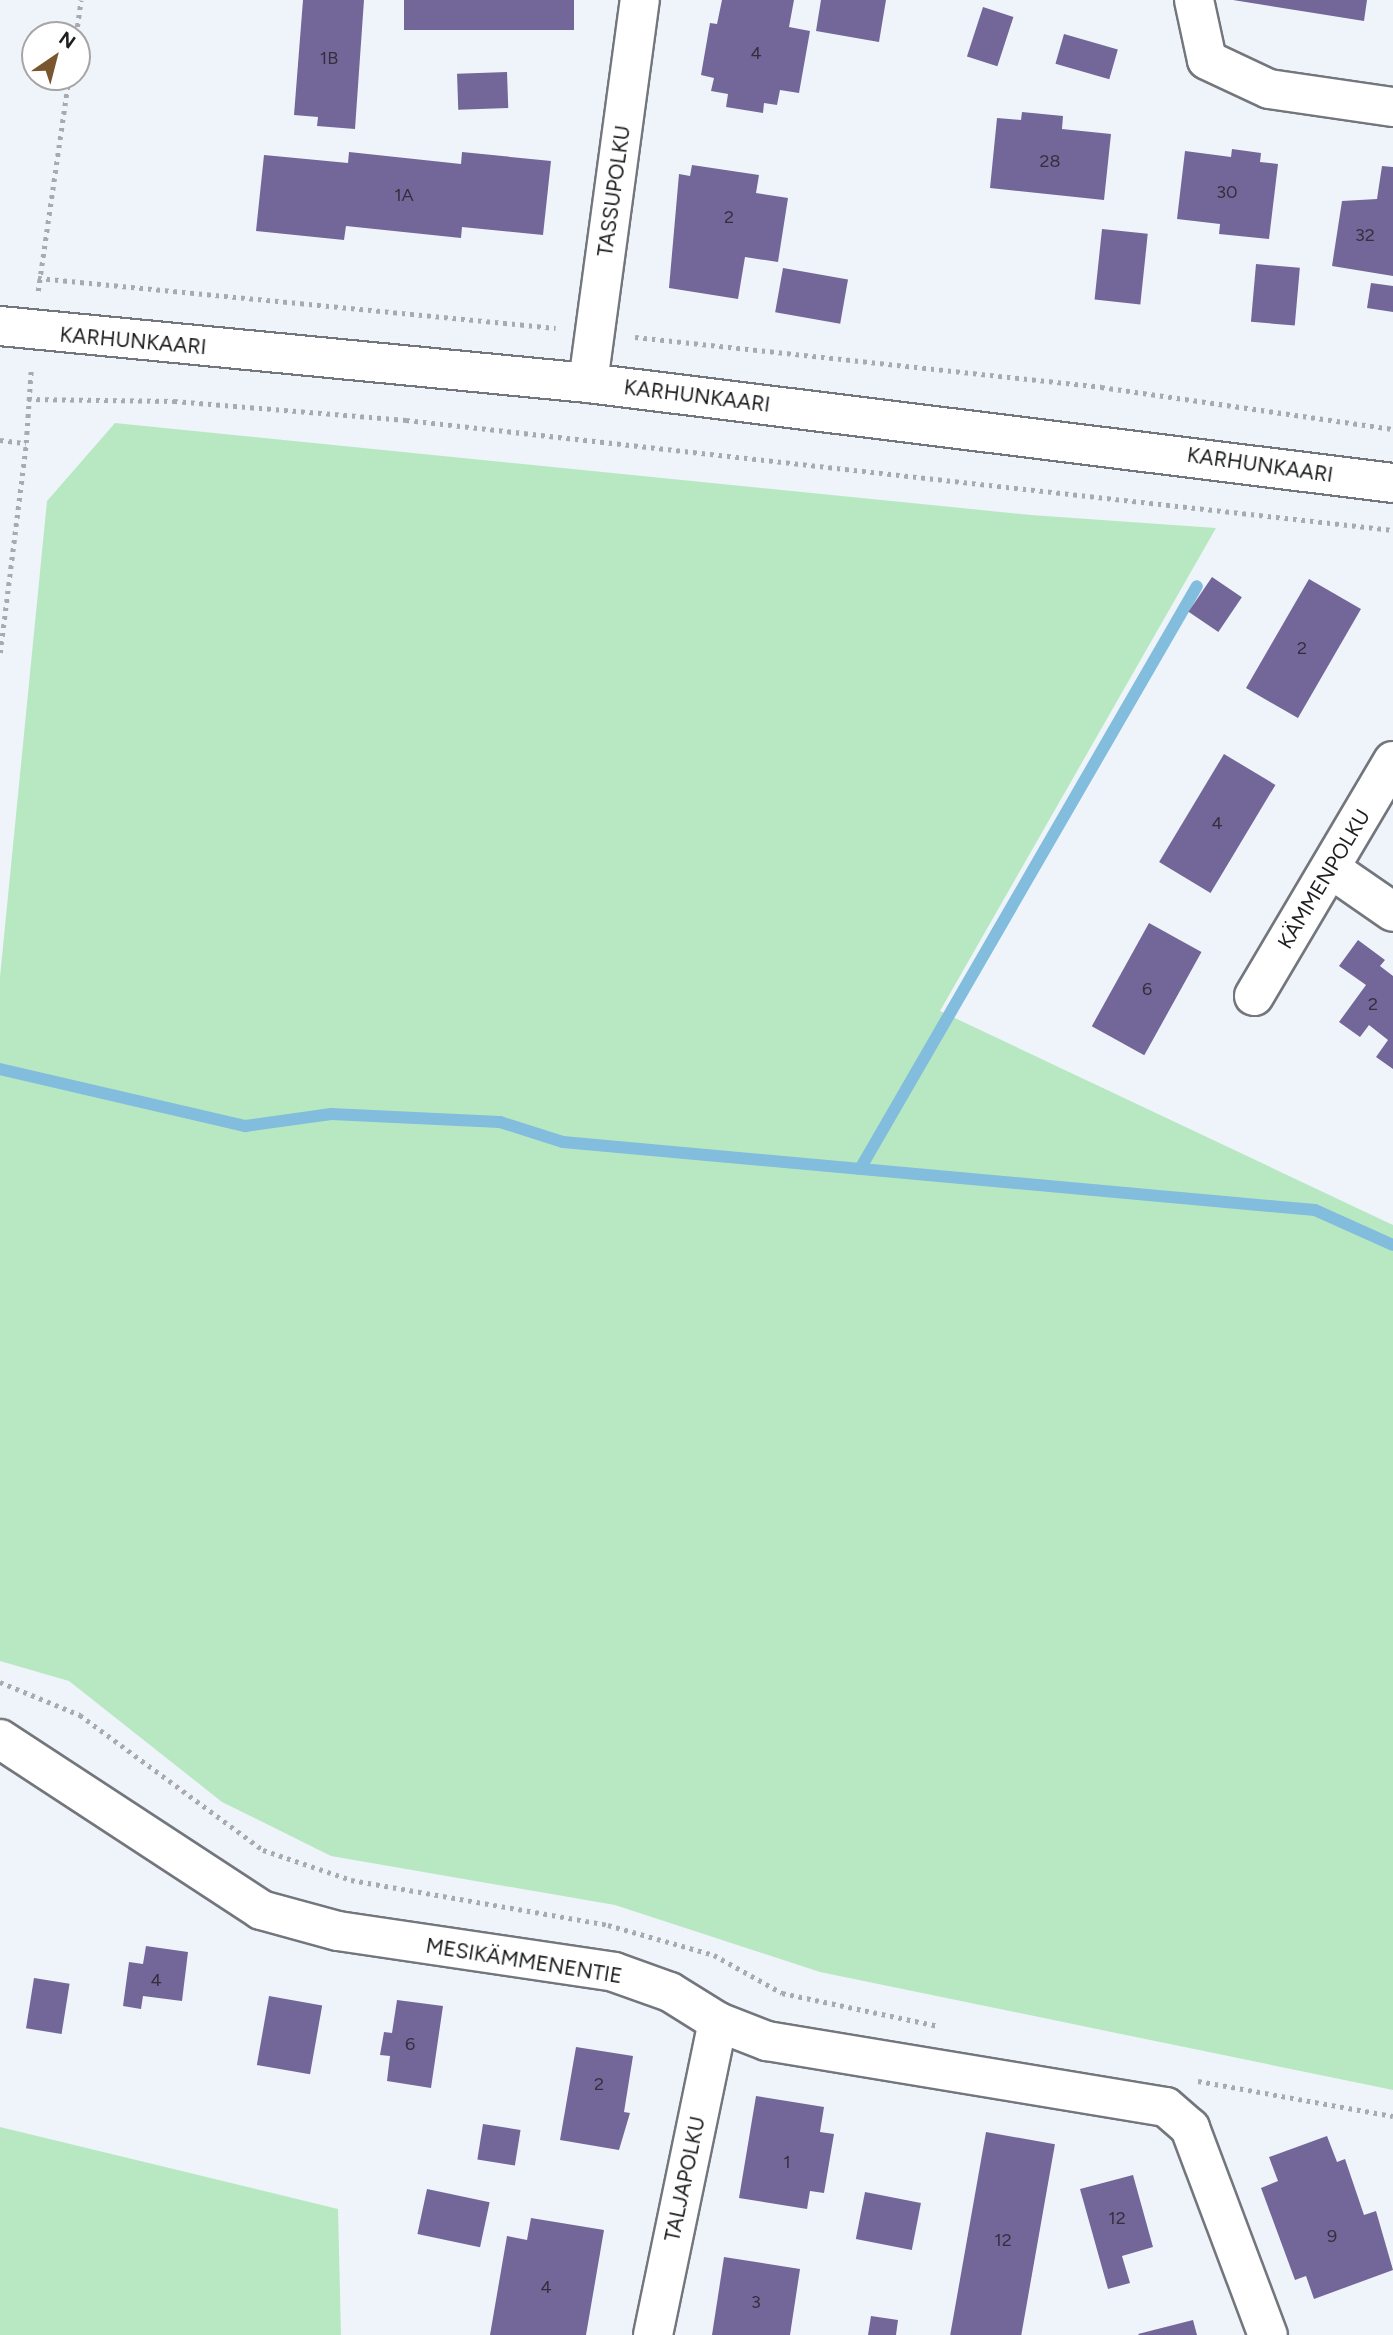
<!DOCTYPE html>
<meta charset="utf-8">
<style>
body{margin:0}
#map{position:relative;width:1393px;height:2335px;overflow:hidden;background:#eff4fa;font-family:Figtree,sans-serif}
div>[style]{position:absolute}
.green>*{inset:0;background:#b8e8c2}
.stream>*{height:12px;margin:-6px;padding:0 6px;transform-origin:6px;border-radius:6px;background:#82bddd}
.building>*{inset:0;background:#736799;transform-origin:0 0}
.path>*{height:4.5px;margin-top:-2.25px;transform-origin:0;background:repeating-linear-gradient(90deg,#a7aaaf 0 3.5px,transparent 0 8.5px)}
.roads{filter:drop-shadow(2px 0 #73777d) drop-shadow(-2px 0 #73777d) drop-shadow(0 2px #73777d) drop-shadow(0 -2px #73777d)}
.minor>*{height:38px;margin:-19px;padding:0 19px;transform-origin:19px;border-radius:19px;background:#fff}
.tertiary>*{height:38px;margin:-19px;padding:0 19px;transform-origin:19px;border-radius:19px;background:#fff}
span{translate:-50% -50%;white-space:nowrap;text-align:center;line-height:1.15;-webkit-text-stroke:5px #fff;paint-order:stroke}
.number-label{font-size:18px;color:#32303e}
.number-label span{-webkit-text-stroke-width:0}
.street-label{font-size:21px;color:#1d1e20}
.north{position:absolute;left:21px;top:21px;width:70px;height:70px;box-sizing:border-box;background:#fff;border:2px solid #a5a5a6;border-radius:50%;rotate:35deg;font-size:19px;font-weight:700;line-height:28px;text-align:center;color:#1d1e20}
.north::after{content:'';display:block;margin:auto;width:24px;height:32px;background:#7a562f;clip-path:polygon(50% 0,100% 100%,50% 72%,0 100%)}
</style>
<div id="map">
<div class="green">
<i style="clip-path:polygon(115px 423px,1031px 515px,1216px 528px,940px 1011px,1393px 1225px,1393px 2090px,820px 1972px,615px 1905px,331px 1856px,222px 1802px,69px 1681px,0 1661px,0 977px,47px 501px)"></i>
<i style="clip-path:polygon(0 2127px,338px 2209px,341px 2335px,0 2335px)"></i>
</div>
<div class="stream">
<i style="left:0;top:1069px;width:252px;rotate:13.1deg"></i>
<i style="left:245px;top:1126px;width:87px;rotate:-7.9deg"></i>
<i style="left:331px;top:1114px;width:169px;rotate:2.7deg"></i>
<i style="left:500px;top:1122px;width:66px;rotate:17.6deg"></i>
<i style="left:563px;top:1142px;width:755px;rotate:5.17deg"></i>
<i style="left:1315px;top:1210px;width:85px;rotate:24.2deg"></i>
<i style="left:860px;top:1169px;width:673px;rotate:-59.97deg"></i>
</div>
<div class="building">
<i style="clip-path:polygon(303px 0,364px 0,355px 129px,317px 126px,318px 117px,294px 115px)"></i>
<i style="left:404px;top:0;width:170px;height:30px"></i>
<i style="clip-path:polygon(722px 0,794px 0,789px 27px,810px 31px,799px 93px,780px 90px,777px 105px,764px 103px,763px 113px,726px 107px,728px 94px,711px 91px,714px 78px,701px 75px,710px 23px,717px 24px)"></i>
<i style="clip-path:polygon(821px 0,886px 0,879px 42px,816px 31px)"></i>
<i style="clip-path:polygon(1233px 0,1367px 0,1364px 21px)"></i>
<i style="left:983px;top:7px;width:32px;height:52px;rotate:18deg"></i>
<i style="left:1064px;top:34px;width:56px;height:31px;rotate:16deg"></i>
<i style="left:507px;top:72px;width:36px;height:50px;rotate:88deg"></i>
<i style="clip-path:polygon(1022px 112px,1063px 116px,1062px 129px,1111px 134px,1104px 200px,990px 188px,997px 118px,1021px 120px)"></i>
<i style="clip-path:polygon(1232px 149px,1261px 153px,1260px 162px,1278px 164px,1269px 239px,1219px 234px,1220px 224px,1177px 219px,1185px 151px,1231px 157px)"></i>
<i style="clip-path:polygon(349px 152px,461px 164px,462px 152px,551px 161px,543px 235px,462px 227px,461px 238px,346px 226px,344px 240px,256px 231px,264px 155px,348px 163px)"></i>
<i style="clip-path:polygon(692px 165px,759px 175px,756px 193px,788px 198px,778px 262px,745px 257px,738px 299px,669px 288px,679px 174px,690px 176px)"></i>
<i style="clip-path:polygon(1382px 166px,1393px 167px,1393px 276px,1332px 266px,1342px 201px,1377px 199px)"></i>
<i style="left:1102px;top:229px;width:46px;height:71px;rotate:6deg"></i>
<i style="left:1256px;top:264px;width:44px;height:58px;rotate:5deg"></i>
<i style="left:783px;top:268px;width:66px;height:45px;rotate:10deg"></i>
<i style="clip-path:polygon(1371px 283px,1393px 286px,1393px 312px,1367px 308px)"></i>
<i style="left:1212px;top:577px;width:36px;height:42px;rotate:34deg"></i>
<i style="left:1309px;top:579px;width:60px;height:126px;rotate:30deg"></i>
<i style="left:1224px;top:754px;width:60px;height:126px;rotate:31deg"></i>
<i style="left:1149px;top:923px;width:60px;height:118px;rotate:29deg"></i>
<i style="clip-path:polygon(1358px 940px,1385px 960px,1380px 966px,1393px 976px,1393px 1069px,1376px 1057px,1388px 1040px,1369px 1025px,1360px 1037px,1339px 1022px,1366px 985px,1339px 966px)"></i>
<i style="clip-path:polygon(146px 1946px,188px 1952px,182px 2001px,143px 1996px,141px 2009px,123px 2006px,129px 1962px,143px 1964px)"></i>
<i style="left:34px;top:1978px;width:36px;height:51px;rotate:9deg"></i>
<i style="left:269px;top:1996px;width:54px;height:70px;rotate:10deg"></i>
<i style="clip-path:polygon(397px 2000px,443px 2006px,431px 2088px,387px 2081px,390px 2056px,380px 2055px,384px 2032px,392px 2033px)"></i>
<i style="clip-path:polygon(576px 2047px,633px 2056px,624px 2112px,630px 2113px,619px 2150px,560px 2140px)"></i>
<i style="clip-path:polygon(756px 2096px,824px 2107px,820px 2132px,834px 2134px,824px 2193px,810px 2191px,807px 2209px,739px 2198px)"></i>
<i style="left:483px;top:2124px;width:38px;height:36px;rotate:9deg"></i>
<i style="left:986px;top:2132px;width:70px;height:206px;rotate:10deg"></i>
<i style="clip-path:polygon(1327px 2136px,1337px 2162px,1345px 2159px,1364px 2215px,1376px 2211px,1393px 2270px,1314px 2299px,1306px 2276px,1295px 2280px,1261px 2188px,1278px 2181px,1269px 2157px)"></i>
<i style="clip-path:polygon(1133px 2175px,1153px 2247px,1122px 2256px,1130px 2283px,1108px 2289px,1080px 2189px)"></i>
<i style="left:427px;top:2189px;width:64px;height:46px;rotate:12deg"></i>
<i style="left:865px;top:2192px;width:57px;height:48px;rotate:11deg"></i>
<i style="clip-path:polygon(531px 2218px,604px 2230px,586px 2335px,490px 2335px,507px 2236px,527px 2240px)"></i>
<i style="clip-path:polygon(724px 2257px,800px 2269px,790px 2335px,712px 2335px)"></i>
<i style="clip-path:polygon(871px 2316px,898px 2320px,896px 2335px,868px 2335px)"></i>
<i style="clip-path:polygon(1193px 2320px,1197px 2335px,1139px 2335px,1138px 2334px)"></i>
</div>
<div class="path">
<i style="left:76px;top:35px;width:35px;rotate:-82deg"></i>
<i style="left:38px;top:278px;width:520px;rotate:5.51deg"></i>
<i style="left:38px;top:291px;width:216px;rotate:-81.8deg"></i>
<i style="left:635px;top:337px;width:469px;rotate:6.1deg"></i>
<i style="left:1101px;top:387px;width:295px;rotate:8.2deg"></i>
<i style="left:28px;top:399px;width:146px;rotate:0.8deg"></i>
<i style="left:174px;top:401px;width:233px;rotate:4.7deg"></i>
<i style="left:406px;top:420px;width:993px;rotate:6.36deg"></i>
<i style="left:0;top:440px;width:26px;rotate:7deg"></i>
<i style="left:26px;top:443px;width:74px;rotate:-86.1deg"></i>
<i style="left:0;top:653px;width:212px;rotate:-82.9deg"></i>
<i style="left:0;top:1682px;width:87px;rotate:22.4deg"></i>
<i style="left:80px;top:1715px;width:227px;rotate:36.4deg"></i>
<i style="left:263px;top:1850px;width:93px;rotate:18.8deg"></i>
<i style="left:351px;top:1880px;width:261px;rotate:9.9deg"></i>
<i style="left:608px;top:1925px;width:110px;rotate:15.8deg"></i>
<i style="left:714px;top:1955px;width:78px;rotate:29.2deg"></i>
<i style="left:782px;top:1993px;width:160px;rotate:11.9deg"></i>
<i style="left:1198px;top:2081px;width:198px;rotate:10.2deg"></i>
</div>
<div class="roads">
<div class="minor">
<i style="left:1194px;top:0;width:61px;rotate:77.8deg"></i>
<i style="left:1207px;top:60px;width:68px;rotate:25.1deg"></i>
<i style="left:1269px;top:89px;width:125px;rotate:8.3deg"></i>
<i style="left:588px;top:383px;width:387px;rotate:-82.3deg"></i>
<i style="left:1331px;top:869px;width:75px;rotate:34.7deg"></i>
<i style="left:1254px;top:996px;width:273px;rotate:-59.4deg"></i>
<i style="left:0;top:1739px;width:312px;rotate:33.2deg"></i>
<i style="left:261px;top:1910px;width:80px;rotate:15.3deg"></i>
<i style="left:338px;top:1931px;width:279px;rotate:8.4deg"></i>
<i style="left:614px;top:1972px;width:59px;rotate:19.7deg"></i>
<i style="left:670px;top:1992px;width:57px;rotate:32deg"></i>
<i style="left:718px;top:2022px;width:53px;rotate:21.2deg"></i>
<i style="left:767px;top:2041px;width:404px;rotate:9.4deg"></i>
<i style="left:1166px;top:2107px;width:32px;rotate:41deg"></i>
<i style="left:1190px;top:2128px;width:221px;rotate:69.4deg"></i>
<i style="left:653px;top:2335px;width:320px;rotate:-78.3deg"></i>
</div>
<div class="tertiary">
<i style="left:0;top:326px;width:591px;rotate:5.54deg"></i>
<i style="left:588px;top:383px;width:811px;rotate:7.08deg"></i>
</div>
</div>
<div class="number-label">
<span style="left:756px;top:53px">4</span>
<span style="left:329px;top:58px">1B</span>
<span style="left:1050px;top:161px">28</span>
<span style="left:1227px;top:192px">30</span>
<span style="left:404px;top:195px">1A</span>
<span style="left:729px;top:217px">2</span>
<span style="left:1365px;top:235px">32</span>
<span style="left:1302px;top:648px">2</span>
<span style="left:1217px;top:823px">4</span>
<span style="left:1147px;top:989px">6</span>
<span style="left:1373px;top:1004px">2</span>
<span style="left:156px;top:1980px">4</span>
<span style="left:410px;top:2044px">6</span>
<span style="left:599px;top:2084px">2</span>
<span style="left:787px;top:2162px">1</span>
<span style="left:1117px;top:2218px">12</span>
<span style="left:1332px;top:2236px">9</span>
<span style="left:1003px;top:2240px">12</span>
<span style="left:546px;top:2287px">4</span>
<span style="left:756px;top:2302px">3</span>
</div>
<div class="street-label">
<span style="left:614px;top:191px;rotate:-82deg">TASSUPOLKU</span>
<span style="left:133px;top:341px;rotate:5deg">KARHUNKAARI</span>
<span style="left:697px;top:396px;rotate:7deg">KARHUNKAARI</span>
<span style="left:1260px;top:465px;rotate:8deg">KARHUNKAARI</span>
<span style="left:1324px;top:879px;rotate:-59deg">KÄMMENPOLKU</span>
<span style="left:524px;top:1961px;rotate:9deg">MESIKÄMMENENTIE</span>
<span style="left:685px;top:2179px;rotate:-78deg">TALJAPOLKU</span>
</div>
<div class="north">N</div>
</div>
